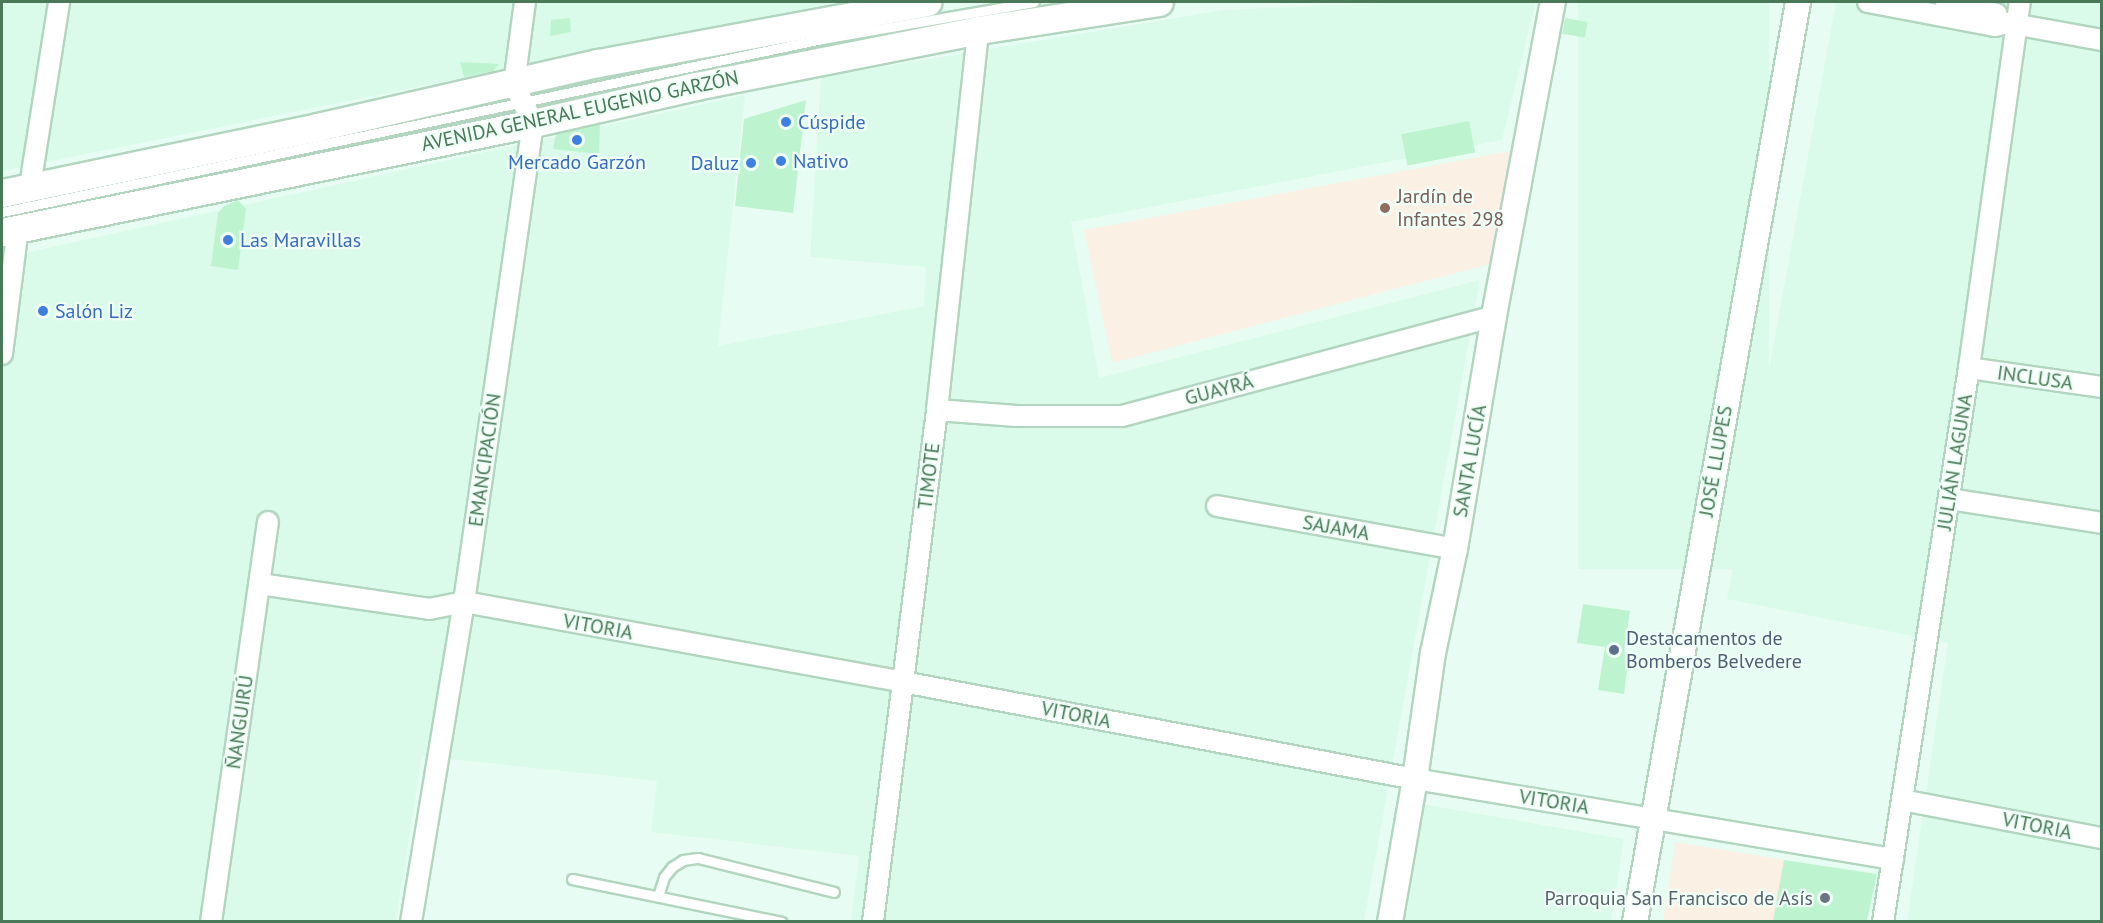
<!DOCTYPE html>
<meta charset="utf-8">
<style>
body{margin:0}
#map{position:relative;width:2103px;height:923px;overflow:hidden;background:#e7fdf3;font-family:"PT Sans",sans-serif}
div>[style]{position:absolute}
.residential>*{inset:0;background:#dbfbea;transform-origin:0 0}
.education>*{inset:0;background:#faf0e4}
.building>*{inset:0;background:#bdf4cf;transform-origin:0 0}
.roads{filter:drop-shadow(2px 0 #b2d5bf) drop-shadow(-2px 0 #b2d5bf) drop-shadow(0 2px #b2d5bf) drop-shadow(0 -2px #b2d5bf)}
.service>*{height:9px;margin:-4.5px;padding:0 4.5px;transform-origin:4.5px;border-radius:4.5px;background:#fff}
.minor>*{height:20px;margin:-10px;padding:0 10px;transform-origin:10px;border-radius:10px;background:#fff}
.tertiary>*{height:24px;margin:-12px;padding:0 12px;transform-origin:12px;border-radius:12px;background:#fff}
.secondary>*{height:27px;margin:-13.5px;padding:0 13.5px;transform-origin:13.5px;border-radius:13.5px;background:#fff}
.dots>*{width:16px;height:16px;translate:-50% -50%;box-sizing:border-box;border:3px solid #effff7;border-radius:50%}
span{translate:-50% -50%;white-space:nowrap;text-align:center;line-height:1.15;-webkit-text-stroke:4.5px #effff7;paint-order:stroke}
.street-label{font-size:20px;color:#497956}
.shop-label{font-size:20px;color:#366cbe}
.left{translate:0 -50%;text-align:left}
.right{translate:-100% -50%;text-align:right}
.education-label{font-size:20px;color:#785e54}
.service-label{font-size:20px;color:#4e5e75}
.worship-label{font-size:20px;color:#5b616d}
.frame{position:absolute;inset:0;border:3px solid #497956;pointer-events:none}
</style>
<div id="map">
<div class="residential">
<i style="clip-path:polygon(2px 2px,838px 2px,2px 171px)"></i>
<i style="clip-path:polygon(1404px 2px,1536px 2px,1502px 140px,1071px 222px,1099px 378px,1480px 280px,1364px 921px,851px 921px,859px 856px,651px 832px,657px 781px,422px 756px,396px 921px,2px 921px,2px 258px,745px 95px,718px 346px,924px 306px,926px 267px,810px 257px,821px 77px,1223px 10px)"></i>
<i style="left:1578px;top:2px;width:191px;height:567px"></i>
<i style="clip-path:polygon(1836px 2px,2101px 2px,2101px 921px,1907px 921px,1948px 643px,1727px 599px)"></i>
<i style="clip-path:polygon(1422px 804px,1624px 839px,1611px 921px,1404px 922px)"></i>
</div>
<div class="education">
<i style="clip-path:polygon(1511px 151px,1490px 264px,1112px 363px,1084px 230px)"></i>
<i style="clip-path:polygon(1675px 842px,1784px 860px,1773px 921px,1663px 921px)"></i>
</div>
<div class="building">
<i style="clip-path:polygon(570px 18px,571px 32px,550px 36px,551px 20px)"></i>
<i style="left:1565px;top:18px;width:23px;height:16px;rotate:10deg"></i>
<i style="clip-path:polygon(460px 62px,499px 64px,493px 71px,464px 77px)"></i>
<i style="clip-path:polygon(806px 100px,793px 213px,735px 206px,744px 119px)"></i>
<i style="left:1469px;top:121px;width:32px;height:69px;rotate:79deg"></i>
<i style="clip-path:polygon(600px 124px,599px 154px,553px 149px,556px 134px)"></i>
<i style="clip-path:polygon(238px 200px,246px 209px,238px 270px,211px 266px,218px 213px,224px 206px)"></i>
<i style="clip-path:polygon(1583px 604px,1630px 611px,1624px 652px,1629px 653px,1624px 694px,1598px 690px,1605px 647px,1577px 643px)"></i>
<i style="clip-path:polygon(1784px 860px,1877px 874px,1867px 921px,1773px 921px)"></i>
</div>
<div class="roads">
<div class="service">
<i style="left:2px;top:212px;width:838px;rotate:-11.91deg"></i>
<i style="left:822px;top:39px;width:215px;rotate:-9.9deg"></i>
<i style="left:572px;top:879px;width:214px;rotate:11.6deg"></i>
<i style="left:658px;top:896px;width:20px;rotate:-72deg"></i>
<i style="left:664px;top:877px;width:13px;rotate:-51deg"></i>
<i style="left:672px;top:867px;width:13px;rotate:-32deg"></i>
<i style="left:683px;top:860px;width:15px;rotate:-8deg"></i>
<i style="left:698px;top:858px;width:140px;rotate:14deg"></i>
</div>
<div class="minor">
<i style="left:1868px;top:2px;width:129px;rotate:10.7deg"></i>
<i style="left:1995px;top:26px;width:13px;rotate:-13deg"></i>
<i style="left:2008px;top:23px;width:96px;rotate:10.3deg"></i>
<i style="left:1946px;top:2px;width:52px;rotate:13.2deg"></i>
<i style="left:30px;top:186px;width:186px;rotate:-81deg"></i>
<i style="left:2px;top:354px;width:127px;rotate:-82.8deg"></i>
<i style="left:1969px;top:368px;width:134px;rotate:8.1deg"></i>
<i style="left:937px;top:410px;width:80px;rotate:4.3deg"></i>
<i style="left:1017px;top:416px;width:105px"></i>
<i style="left:1122px;top:416px;width:385px;rotate:-15deg"></i>
<i style="left:1949px;top:499px;width:155px;rotate:8.9deg"></i>
<i style="left:1217px;top:506px;width:242px;rotate:10.2deg"></i>
<i style="left:260px;top:584px;width:171px;rotate:8.4deg"></i>
<i style="left:429px;top:609px;width:36px;rotate:-11deg"></i>
<i style="left:464px;top:602px;width:446px;rotate:10.3deg"></i>
<i style="left:903px;top:682px;width:521px;rotate:10.73deg"></i>
<i style="left:1415px;top:779px;width:485px;rotate:9.5deg"></i>
<i style="left:1902px;top:800px;width:204px;rotate:10.8deg"></i>
<i style="left:211px;top:922px;width:404px;rotate:-81.9deg"></i>
<i style="left:411px;top:922px;width:324px;rotate:-80.6deg"></i>
<i style="left:464px;top:602px;width:484px;rotate:-81.8deg"></i>
<i style="left:533px;top:123px;width:43px;rotate:-116deg"></i>
<i style="left:514px;top:84px;width:83px;rotate:-82.4deg"></i>
<i style="left:873px;top:922px;width:516px;rotate:-82.87deg"></i>
<i style="left:937px;top:410px;width:382px;rotate:-83.8deg"></i>
<i style="left:1883px;top:922px;width:561px;rotate:-81.18deg"></i>
<i style="left:1969px;top:368px;width:370px;rotate:-82.1deg"></i>
</div>
<div class="tertiary">
<i style="left:1390px;top:922px;width:145px;rotate:-80.1deg"></i>
<i style="left:1415px;top:779px;width:127px;rotate:-81.9deg"></i>
<i style="left:1433px;top:653px;width:106px;rotate:-78.1deg"></i>
<i style="left:1455px;top:549px;width:236px;rotate:-80.5deg"></i>
<i style="left:1494px;top:316px;width:319px;rotate:-79.4deg"></i>
<i style="left:1635px;top:922px;width:934px;rotate:-79.95deg"></i>
</div>
<div class="secondary">
<i style="left:2px;top:193px;width:323px;rotate:-11.8deg"></i>
<i style="left:318px;top:127px;width:287px;rotate:-12.9deg"></i>
<i style="left:598px;top:63px;width:335px;rotate:-10.5deg"></i>
<i style="left:2px;top:232px;width:542px;rotate:-11.6deg"></i>
<i style="left:533px;top:123px;width:167px;rotate:-12.8deg"></i>
<i style="left:696px;top:86px;width:288px;rotate:-11.2deg"></i>
<i style="left:978px;top:30px;width:183px;rotate:-8.8deg"></i>
</div>
</div>
<div class="dots">
<i style="left:786px;top:122px;background:#3f7fe0"></i>
<i style="left:577px;top:140px;background:#3f7fe0"></i>
<i style="left:781px;top:161px;background:#3f7fe0"></i>
<i style="left:751px;top:163px;background:#3f7fe0"></i>
<i style="left:1385px;top:208px;background:#8d6e63"></i>
<i style="left:228px;top:240px;background:#3f7fe0"></i>
<i style="left:43px;top:311px;background:#3f7fe0"></i>
<i style="left:1614px;top:650px;background:#5c6f8a"></i>
<i style="left:1825px;top:898px;background:#6b7280"></i>
</div>
<div class="street-label">
<span style="left:580px;top:111px;rotate:-12deg">AVENIDA GENERAL EUGENIO GARZÓN</span>
<span style="left:2035px;top:378px;rotate:8deg">INCLUSA</span>
<span style="left:1219px;top:390px;rotate:-15deg">GUAYRÁ</span>
<span style="left:485px;top:460px;rotate:-82deg">EMANCIPACIÓN</span>
<span style="left:1470px;top:461px;rotate:-80deg">SANTA LUCÍA</span>
<span style="left:1716px;top:461px;rotate:-80deg">JOSÉ LLUPES</span>
<span style="left:1955px;top:462px;rotate:-81deg">JULIÁN LAGUNA</span>
<span style="left:929px;top:476px;rotate:-83deg">TIMOTE</span>
<span style="left:1336px;top:528px;rotate:10deg">SAJAMA</span>
<span style="left:598px;top:627px;rotate:10deg">VITORIA</span>
<span style="left:1076px;top:715px;rotate:11deg">VITORIA</span>
<span style="left:240px;top:722px;rotate:-82deg">ÑANGUIRÚ</span>
<span style="left:1554px;top:802px;rotate:9deg">VITORIA</span>
<span style="left:2037px;top:826px;rotate:11deg">VITORIA</span>
</div>
<div class="shop-label">
<span class="left" style="left:798px;top:122px">Cúspide</span>
<span class="left" style="left:793px;top:161px">Nativo</span>
<span style="left:577px;top:162px">Mercado Garzón</span>
<span class="right" style="left:739px;top:163px">Daluz</span>
<span class="left" style="left:240px;top:240px">Las Maravillas</span>
<span class="left" style="left:55px;top:311px">Salón Liz</span>
</div>
<div class="education-label">
<span class="left" style="left:1397px;top:208px">Jardín de<br>Infantes 298</span>
</div>
<div class="service-label">
<span class="left" style="left:1626px;top:650px">Destacamentos de<br>Bomberos Belvedere</span>
</div>
<div class="worship-label">
<span class="right" style="left:1813px;top:898px">Parroquia San Francisco de Asís</span>
</div>
<div class="frame"></div>
</div>
